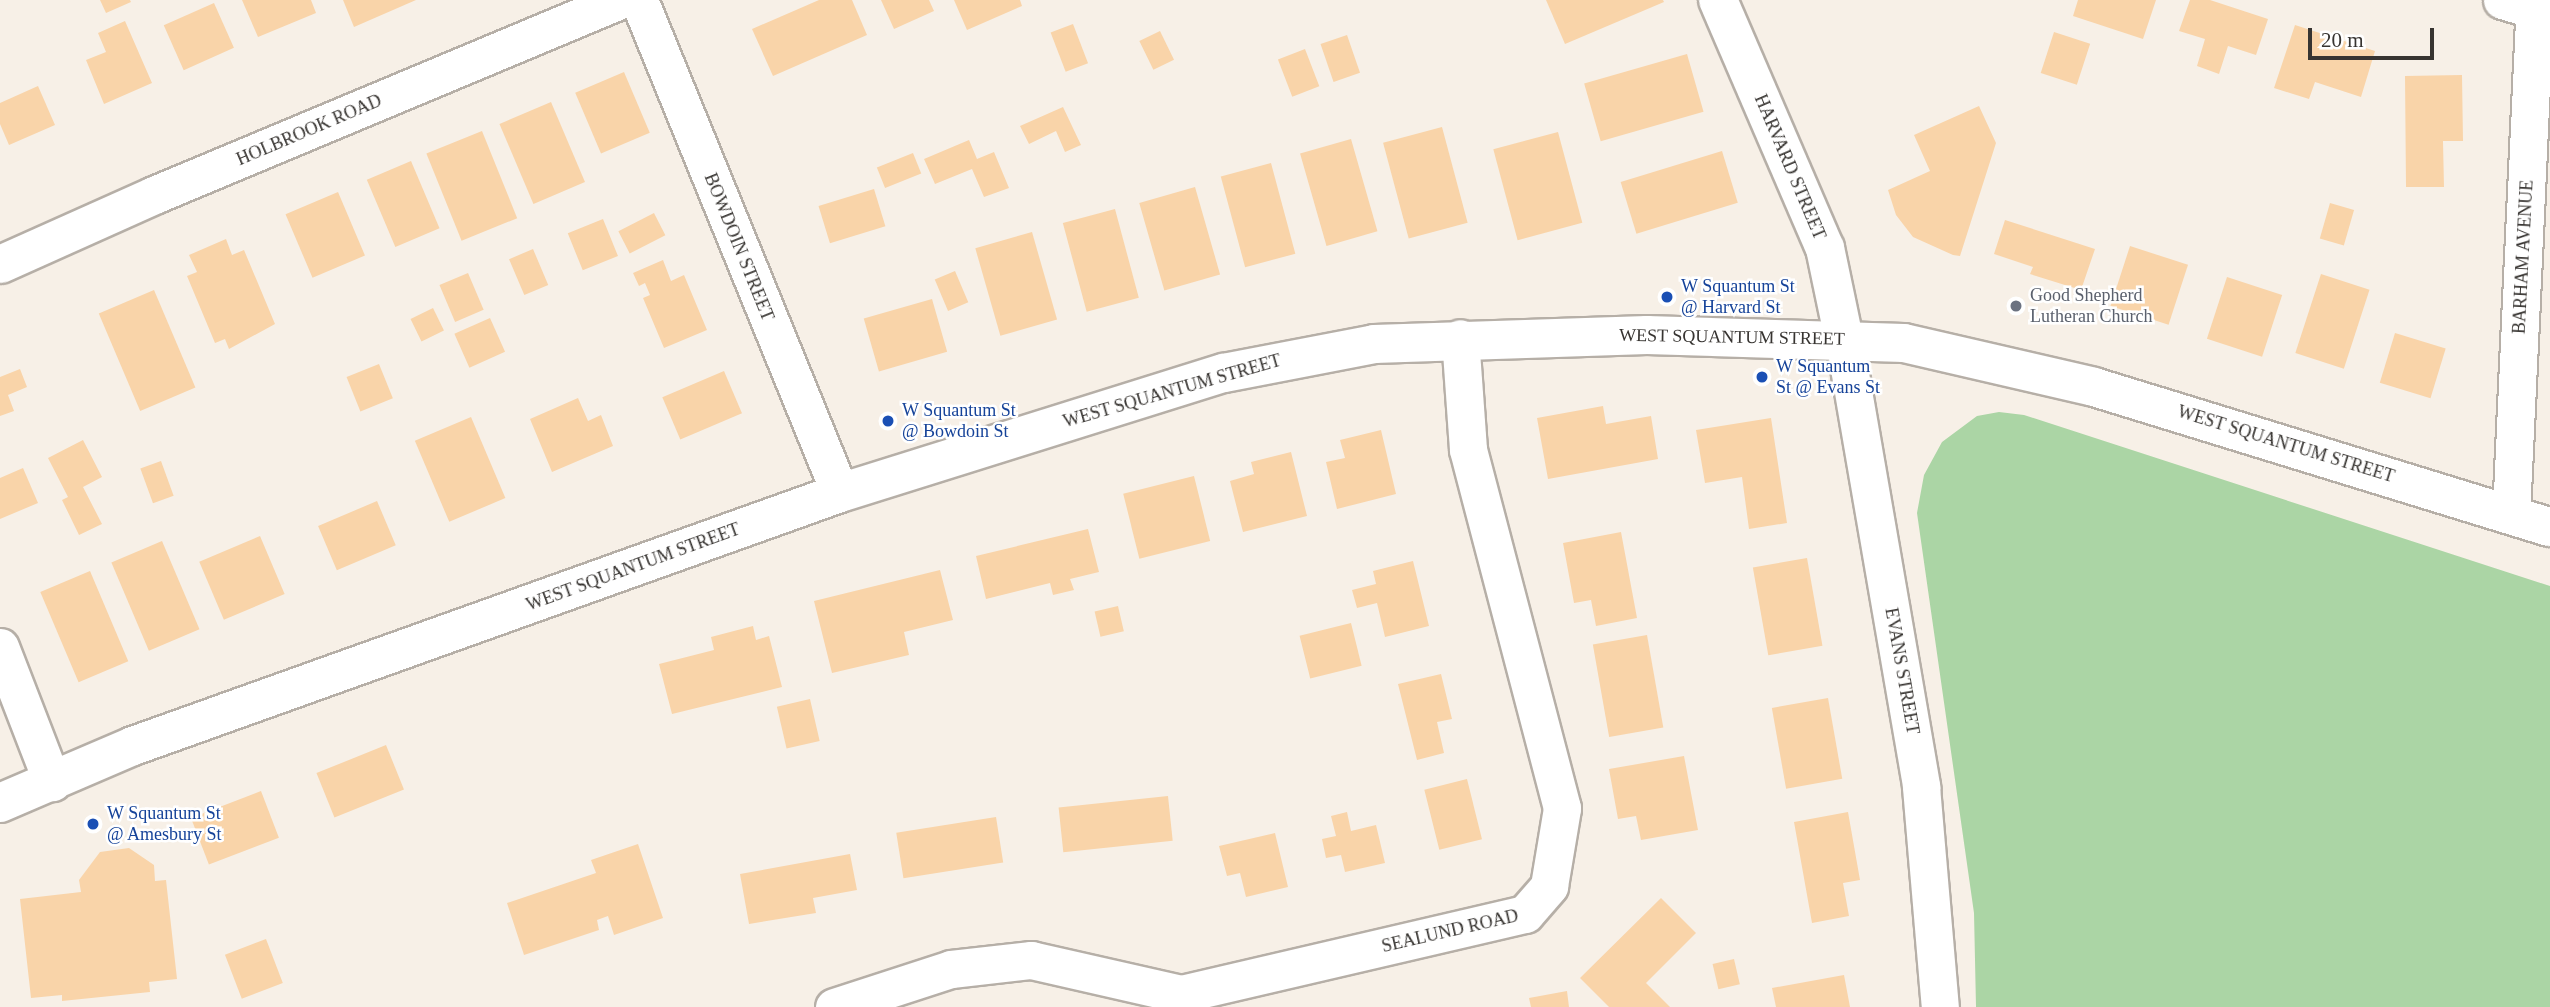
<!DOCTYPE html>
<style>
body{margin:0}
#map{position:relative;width:2550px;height:1007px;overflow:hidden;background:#f7f0e7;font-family:Georgia,serif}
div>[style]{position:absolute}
.green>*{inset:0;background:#abd5a5}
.building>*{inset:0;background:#f9d4a9;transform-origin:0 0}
.roads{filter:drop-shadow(2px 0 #b6afa7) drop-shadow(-2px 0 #b6afa7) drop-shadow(0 2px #b6afa7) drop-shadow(0 -2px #b6afa7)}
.street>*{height:37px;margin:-18.5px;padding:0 18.5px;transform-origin:18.5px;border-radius:18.5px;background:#fff}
.secondary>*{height:38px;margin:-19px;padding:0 19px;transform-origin:19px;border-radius:19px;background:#fff}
.dots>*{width:19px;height:19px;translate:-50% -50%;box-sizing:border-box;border:4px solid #fff;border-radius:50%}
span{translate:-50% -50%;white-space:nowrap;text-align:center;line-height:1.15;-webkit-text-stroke:5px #fff;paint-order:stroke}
.street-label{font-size:18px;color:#373431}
.transit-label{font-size:18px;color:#164399}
.left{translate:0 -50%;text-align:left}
.worship-label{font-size:18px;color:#5b616d}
.scale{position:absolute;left:2308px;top:28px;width:126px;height:32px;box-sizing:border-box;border:4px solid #373431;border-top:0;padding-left:9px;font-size:21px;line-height:24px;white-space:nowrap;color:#373431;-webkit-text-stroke:5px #fff;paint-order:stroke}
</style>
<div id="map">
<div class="green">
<i style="clip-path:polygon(1999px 412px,2024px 415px,2550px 586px,2550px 1007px,1976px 1007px,1974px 913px,1917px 513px,1924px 475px,1942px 442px,1977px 416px)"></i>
</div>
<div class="building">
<i style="clip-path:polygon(100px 0,130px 0,131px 2px,106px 13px)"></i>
<i style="clip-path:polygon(242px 0,311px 0,316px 13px,258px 37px)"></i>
<i style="clip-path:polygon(343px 0,416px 0,354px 27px)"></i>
<i style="clip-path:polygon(819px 0,852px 0,867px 35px,773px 76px,752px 29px)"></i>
<i style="clip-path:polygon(881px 0,929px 0,934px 11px,894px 29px)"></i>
<i style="clip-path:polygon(954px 0,1020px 0,1022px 6px,967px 30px)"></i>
<i style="clip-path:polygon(1546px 0,1663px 0,1664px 2px,1565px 44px)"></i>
<i style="clip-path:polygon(2078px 0,2156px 0,2143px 39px,2073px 16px)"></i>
<i style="clip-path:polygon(2190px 0,2210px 0,2268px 19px,2256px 55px,2228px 46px,2219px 74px,2197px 66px,2205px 39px,2179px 31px)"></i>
<i style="left:214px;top:3px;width:49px;height:55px;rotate:66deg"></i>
<i style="clip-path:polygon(125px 21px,152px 83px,104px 104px,86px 60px,106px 52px,98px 33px)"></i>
<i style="left:1073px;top:24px;width:42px;height:24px;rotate:69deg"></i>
<i style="clip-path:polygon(2295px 25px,2375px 51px,2361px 97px,2315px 82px,2309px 99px,2274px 88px)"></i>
<i style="left:1160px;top:31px;width:32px;height:23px;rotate:64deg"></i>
<i style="left:2054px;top:32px;width:38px;height:43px;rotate:18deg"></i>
<i style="left:1347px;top:35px;width:40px;height:28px;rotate:71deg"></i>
<i style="left:1305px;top:49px;width:40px;height:29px;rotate:69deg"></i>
<i style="left:1687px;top:54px;width:60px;height:107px;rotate:74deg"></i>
<i style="left:624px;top:72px;width:66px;height:53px;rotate:67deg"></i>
<i style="clip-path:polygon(2462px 75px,2463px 141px,2443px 141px,2444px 187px,2406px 187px,2405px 76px)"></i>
<i style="clip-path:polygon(38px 86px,55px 125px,9px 145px,0 124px,0 103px)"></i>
<i style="left:551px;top:102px;width:87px;height:56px;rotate:67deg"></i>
<i style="clip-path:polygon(1979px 106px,1996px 143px,1960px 256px,1953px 255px,1913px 237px,1896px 215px,1888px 190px,1930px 171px,1914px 135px)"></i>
<i style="clip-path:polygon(1063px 107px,1081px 145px,1065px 152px,1056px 131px,1029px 144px,1020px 126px)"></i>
<i style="left:1442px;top:127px;width:99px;height:61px;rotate:75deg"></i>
<i style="left:482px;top:131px;width:94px;height:60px;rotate:68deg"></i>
<i style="left:1558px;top:132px;width:94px;height:67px;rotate:75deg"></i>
<i style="left:1351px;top:139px;width:96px;height:53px;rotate:74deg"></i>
<i style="clip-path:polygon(969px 140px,977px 159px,994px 152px,1009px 188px,984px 197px,972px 169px,935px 184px,924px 159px)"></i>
<i style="left:1722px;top:151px;width:54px;height:106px;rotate:73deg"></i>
<i style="left:913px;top:153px;width:22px;height:39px;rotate:68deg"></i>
<i style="left:411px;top:161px;width:73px;height:48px;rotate:67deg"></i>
<i style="left:1271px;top:163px;width:94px;height:52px;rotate:75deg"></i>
<i style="left:1195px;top:187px;width:91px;height:58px;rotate:74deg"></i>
<i style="left:874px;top:189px;width:39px;height:58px;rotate:73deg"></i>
<i style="left:338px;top:192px;width:69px;height:57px;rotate:67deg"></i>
<i style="left:2330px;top:203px;width:25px;height:37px;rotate:16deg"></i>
<i style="left:1115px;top:209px;width:92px;height:54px;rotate:75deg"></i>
<i style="left:654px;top:213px;width:25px;height:40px;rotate:63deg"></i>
<i style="left:603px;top:219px;width:40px;height:38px;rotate:68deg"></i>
<i style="clip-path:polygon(2005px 220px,2095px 249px,2081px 290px,2030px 274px,2033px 267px,1994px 254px)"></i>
<i style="left:1032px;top:232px;width:91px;height:59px;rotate:74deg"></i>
<i style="clip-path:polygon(226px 239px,232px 255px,244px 250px,275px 324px,229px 349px,225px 339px,215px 343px,187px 276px,197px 272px,189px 255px)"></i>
<i style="left:2130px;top:246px;width:61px;height:63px;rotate:18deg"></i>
<i style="left:533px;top:249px;width:39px;height:26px;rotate:67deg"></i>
<i style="clip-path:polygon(663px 260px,671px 281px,684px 275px,707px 330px,664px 348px,643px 298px,650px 295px,645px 283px,639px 286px,633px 273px)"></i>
<i style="left:955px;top:271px;width:34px;height:22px;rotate:67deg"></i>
<i style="left:468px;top:273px;width:40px;height:31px;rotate:67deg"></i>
<i style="left:2321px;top:274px;width:51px;height:83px;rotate:18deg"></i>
<i style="left:2227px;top:277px;width:58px;height:65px;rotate:18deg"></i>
<i style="left:154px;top:290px;width:106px;height:60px;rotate:67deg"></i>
<i style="left:932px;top:299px;width:55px;height:71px;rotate:74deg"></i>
<i style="left:433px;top:308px;width:25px;height:25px;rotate:64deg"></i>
<i style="left:490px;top:318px;width:37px;height:39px;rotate:66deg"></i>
<i style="left:2395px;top:333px;width:53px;height:52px;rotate:17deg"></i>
<i style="left:379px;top:364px;width:37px;height:35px;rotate:68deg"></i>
<i style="clip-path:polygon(20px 369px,27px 387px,8px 395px,14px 411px,0 416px,0 377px)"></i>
<i style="left:724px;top:371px;width:46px;height:67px;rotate:67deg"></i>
<i style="clip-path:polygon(578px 398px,588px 421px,601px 415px,613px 446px,552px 472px,530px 419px)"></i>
<i style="clip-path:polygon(1603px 406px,1606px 424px,1651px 416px,1658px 459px,1548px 479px,1537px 418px)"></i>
<i style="left:471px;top:417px;width:88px;height:61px;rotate:67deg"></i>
<i style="clip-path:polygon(1771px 418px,1787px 523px,1749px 529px,1742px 477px,1705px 483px,1696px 430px)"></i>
<i style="clip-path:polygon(1381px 430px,1396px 494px,1337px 509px,1326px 462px,1345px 458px,1340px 440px)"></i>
<i style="clip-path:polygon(83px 440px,102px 477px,83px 487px,102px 524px,79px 535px,62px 500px,68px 497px,48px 458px)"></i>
<i style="clip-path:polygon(1291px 452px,1307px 516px,1243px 532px,1230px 481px,1254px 474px,1251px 462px)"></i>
<i style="left:161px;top:461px;width:37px;height:22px;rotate:70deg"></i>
<i style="clip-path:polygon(23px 468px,38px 503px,0 519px,0 478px)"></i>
<i style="left:1194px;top:476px;width:67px;height:73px;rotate:76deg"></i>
<i style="left:377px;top:501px;width:48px;height:64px;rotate:67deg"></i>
<i style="clip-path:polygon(1088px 529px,1099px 572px,1070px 579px,1074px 590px,1053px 595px,1050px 583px,986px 599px,976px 556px)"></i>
<i style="clip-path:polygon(1621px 532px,1637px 618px,1596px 626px,1591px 600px,1574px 603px,1563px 543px)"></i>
<i style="left:260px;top:536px;width:63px;height:66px;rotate:67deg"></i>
<i style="left:162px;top:541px;width:96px;height:55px;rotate:67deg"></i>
<i style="left:1807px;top:558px;width:89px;height:55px;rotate:80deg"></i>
<i style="clip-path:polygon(1413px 561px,1429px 626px,1385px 637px,1377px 603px,1357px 608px,1352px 590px,1376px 584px,1373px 571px)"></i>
<i style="clip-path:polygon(940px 570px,953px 620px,904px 632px,909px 655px,832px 673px,814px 601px)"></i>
<i style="left:90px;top:571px;width:98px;height:54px;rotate:67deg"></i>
<i style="left:1118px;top:606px;width:26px;height:24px;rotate:77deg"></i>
<i style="left:1351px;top:623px;width:44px;height:53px;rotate:76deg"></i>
<i style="clip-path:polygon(753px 626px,756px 640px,769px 636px,782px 687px,672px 714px,659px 664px,714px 650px,711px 637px)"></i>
<i style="left:1647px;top:635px;width:94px;height:55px;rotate:80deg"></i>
<i style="clip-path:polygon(1441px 674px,1452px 719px,1437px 722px,1444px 753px,1417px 760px,1398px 684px)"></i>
<i style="left:1828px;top:698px;width:82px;height:57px;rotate:80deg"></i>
<i style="left:810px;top:699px;width:43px;height:34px;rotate:77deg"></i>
<i style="left:386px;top:745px;width:48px;height:75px;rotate:68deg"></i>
<i style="clip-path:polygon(1684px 756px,1698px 830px,1641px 840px,1636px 816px,1618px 819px,1609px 769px)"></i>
<i style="left:1467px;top:779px;width:62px;height:44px;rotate:76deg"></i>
<i style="left:261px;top:791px;width:50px;height:75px;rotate:69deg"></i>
<i style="left:1168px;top:796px;width:45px;height:110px;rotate:84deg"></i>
<i style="clip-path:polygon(1347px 812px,1351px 831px,1376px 825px,1385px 863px,1345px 872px,1341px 855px,1326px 858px,1322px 839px,1336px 836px,1331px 816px)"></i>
<i style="clip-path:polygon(1848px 812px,1860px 880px,1843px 883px,1849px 916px,1812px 923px,1794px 822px)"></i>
<i style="left:996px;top:817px;width:46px;height:101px;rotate:81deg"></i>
<i style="clip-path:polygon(1275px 833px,1288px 887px,1246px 897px,1240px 873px,1227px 876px,1219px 846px)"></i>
<i style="clip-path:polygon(638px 844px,663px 918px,614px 935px,608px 916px,597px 920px,599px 930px,524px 955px,507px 903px,596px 873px,591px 860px)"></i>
<i style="clip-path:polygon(129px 848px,154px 865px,155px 881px,166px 880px,177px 979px,149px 982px,150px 992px,62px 1001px,62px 995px,31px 998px,20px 899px,81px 892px,79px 880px,100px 852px)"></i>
<i style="clip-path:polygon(850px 854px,857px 890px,813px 898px,816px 913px,749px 924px,740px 874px)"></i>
<i style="clip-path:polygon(1661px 898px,1696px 933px,1646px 983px,1670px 1007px,1609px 1007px,1580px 978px)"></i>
<i style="left:266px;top:939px;width:47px;height:44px;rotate:69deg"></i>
<i style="left:1734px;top:959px;width:26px;height:22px;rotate:77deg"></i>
<i style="clip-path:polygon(1844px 975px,1850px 1007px,1776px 1007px,1772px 988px)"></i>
<i style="clip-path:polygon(1567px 991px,1569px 1007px,1531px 1007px,1529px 998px)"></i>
</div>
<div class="roads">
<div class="street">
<i style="left:639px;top:0;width:532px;rotate:67.82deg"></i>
<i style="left:2502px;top:0;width:50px;rotate:16.3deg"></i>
<i style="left:0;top:264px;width:169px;rotate:-24.1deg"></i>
<i style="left:154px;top:195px;width:505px;rotate:-22.71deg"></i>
<i style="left:1844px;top:339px;width:455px;rotate:80.2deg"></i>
<i style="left:1921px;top:787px;width:221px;rotate:85.1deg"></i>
<i style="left:2511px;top:514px;width:515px;rotate:-87.33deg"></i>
<i style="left:0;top:647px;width:145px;rotate:68.9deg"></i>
<i style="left:834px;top:1007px;width:123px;rotate:-18deg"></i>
<i style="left:951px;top:969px;width:81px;rotate:-6.4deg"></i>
<i style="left:1031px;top:960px;width:154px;rotate:12.8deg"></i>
<i style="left:1181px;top:994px;width:353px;rotate:-13.1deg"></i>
<i style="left:1525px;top:914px;width:37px;rotate:-49deg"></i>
<i style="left:1549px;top:886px;width:79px;rotate:-80.5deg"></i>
<i style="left:1562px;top:808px;width:371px;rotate:-104.7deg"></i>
<i style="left:1468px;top:449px;width:111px;rotate:-94.1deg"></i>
</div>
<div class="secondary">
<i style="left:1718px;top:0;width:270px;rotate:66.7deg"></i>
<i style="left:1825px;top:248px;width:93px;rotate:78.2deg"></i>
<i style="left:0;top:803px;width:145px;rotate:-23.2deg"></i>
<i style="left:133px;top:746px;width:751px;rotate:-19.69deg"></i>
<i style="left:840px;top:493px;width:402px;rotate:-17.4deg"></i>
<i style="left:1224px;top:373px;width:153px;rotate:-10.9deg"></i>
<i style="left:1374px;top:344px;width:273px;rotate:-1.9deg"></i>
<i style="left:1647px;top:335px;width:257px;rotate:1.8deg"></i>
<i style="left:1904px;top:343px;width:195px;rotate:13deg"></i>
<i style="left:2094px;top:387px;width:477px;rotate:17.1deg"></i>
</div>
</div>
<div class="dots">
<i style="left:1667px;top:297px;background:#1a4fb4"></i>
<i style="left:2016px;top:306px;background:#6b7280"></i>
<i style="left:1762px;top:377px;background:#1a4fb4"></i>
<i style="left:888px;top:421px;background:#1a4fb4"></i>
<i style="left:93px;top:824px;background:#1a4fb4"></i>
</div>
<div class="street-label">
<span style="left:309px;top:130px;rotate:-23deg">HOLBROOK ROAD</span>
<span style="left:1790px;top:167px;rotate:67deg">HARVARD STREET</span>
<span style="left:739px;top:247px;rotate:68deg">BOWDOIN STREET</span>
<span style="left:2523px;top:257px;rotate:-87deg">BARHAM AVENUE</span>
<span style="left:1732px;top:337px;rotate:1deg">WEST SQUANTUM STREET</span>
<span style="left:1172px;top:391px;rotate:-16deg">WEST SQUANTUM STREET</span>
<span style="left:2286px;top:444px;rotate:17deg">WEST SQUANTUM STREET</span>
<span style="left:633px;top:567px;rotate:-20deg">WEST SQUANTUM STREET</span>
<span style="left:1902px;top:671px;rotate:80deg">EVANS STREET</span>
<span style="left:1450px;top:931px;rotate:-13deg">SEALUND ROAD</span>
</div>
<div class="transit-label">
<span class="left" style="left:1681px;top:297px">W Squantum St<br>@ Harvard St</span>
<span class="left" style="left:1776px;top:377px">W Squantum<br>St @ Evans St</span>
<span class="left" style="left:902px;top:421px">W Squantum St<br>@ Bowdoin St</span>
<span class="left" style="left:107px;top:824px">W Squantum St<br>@ Amesbury St</span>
</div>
<div class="worship-label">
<span class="left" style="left:2030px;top:306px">Good Shepherd<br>Lutheran Church</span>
</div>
<div class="scale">20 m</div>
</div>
